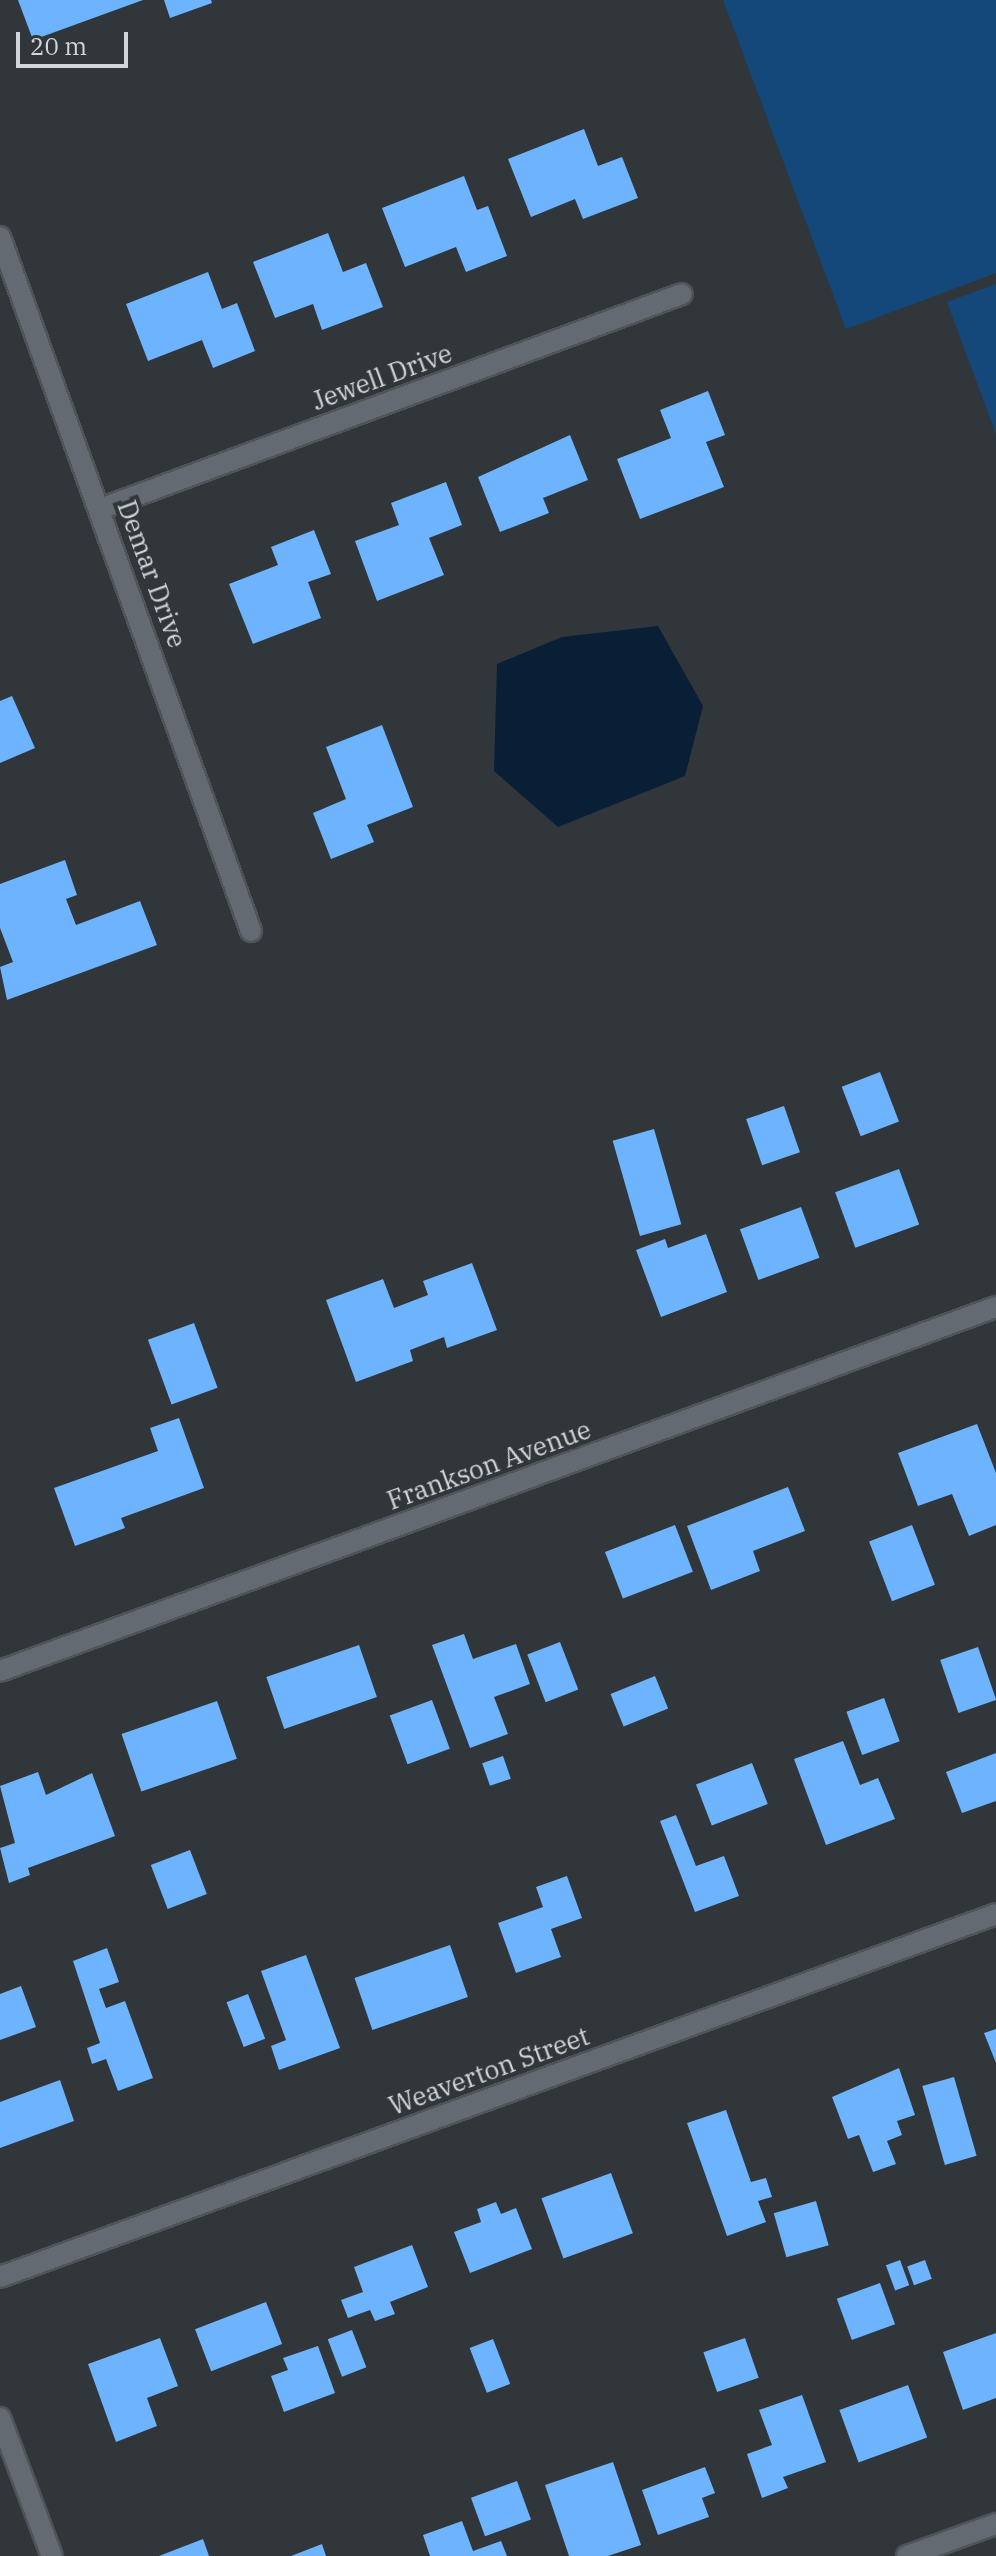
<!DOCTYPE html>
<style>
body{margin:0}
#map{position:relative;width:996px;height:2556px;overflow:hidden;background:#31363b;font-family:"IBM Plex Serif",serif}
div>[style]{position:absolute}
.green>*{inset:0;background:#14487a}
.water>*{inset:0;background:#091f36}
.building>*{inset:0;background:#6db3fe;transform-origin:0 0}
.roads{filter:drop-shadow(2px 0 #505459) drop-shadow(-2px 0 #505459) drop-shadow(0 2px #505459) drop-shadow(0 -2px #505459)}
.minor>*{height:20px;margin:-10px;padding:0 10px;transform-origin:10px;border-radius:10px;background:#646a71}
span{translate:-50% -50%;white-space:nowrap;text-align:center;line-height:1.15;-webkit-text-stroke:8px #31363b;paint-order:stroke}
.street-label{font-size:26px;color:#d2d5d9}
.scale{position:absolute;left:16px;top:32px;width:112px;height:36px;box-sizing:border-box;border:4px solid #d2d5d9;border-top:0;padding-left:10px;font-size:24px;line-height:28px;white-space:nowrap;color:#d2d5d9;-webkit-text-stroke:6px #31363b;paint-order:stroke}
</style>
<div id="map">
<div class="green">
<i style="clip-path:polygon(723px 0,996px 0,996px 273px,846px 329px)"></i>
<i style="clip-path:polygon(996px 284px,996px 434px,947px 302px)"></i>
</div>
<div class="water">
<i style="clip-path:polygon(658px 626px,703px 706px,685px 776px,558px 827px,494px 771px,497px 664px,562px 637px)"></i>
</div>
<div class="building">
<i style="clip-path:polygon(18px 0,143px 0,33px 40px)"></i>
<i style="clip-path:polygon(164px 0,211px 0,212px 3px,170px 18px)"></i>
<i style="clip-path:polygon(584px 129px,598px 166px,622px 157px,638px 198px,583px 219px,575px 199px,531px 217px,508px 159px)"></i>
<i style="clip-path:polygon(464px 176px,477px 210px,488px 206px,507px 256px,466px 272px,456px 247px,405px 267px,382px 208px)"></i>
<i style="clip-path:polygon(328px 233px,343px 272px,366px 263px,383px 307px,322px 330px,313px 304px,275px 318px,253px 262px)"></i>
<i style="clip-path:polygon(208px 272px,222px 309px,237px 303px,255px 351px,213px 368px,202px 340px,148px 361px,126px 304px)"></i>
<i style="clip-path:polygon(708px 391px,725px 435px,706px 442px,724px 487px,640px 519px,617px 459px,671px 438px,660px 410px)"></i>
<i style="clip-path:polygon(570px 435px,588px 480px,543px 498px,549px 513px,500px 532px,478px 477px)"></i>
<i style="clip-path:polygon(446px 482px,462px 525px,429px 538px,444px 575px,377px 601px,355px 541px,399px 525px,391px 503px)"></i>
<i style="clip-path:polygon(314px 530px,331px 574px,308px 582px,321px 618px,253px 644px,229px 584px,278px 565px,271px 547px)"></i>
<i style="clip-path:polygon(12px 696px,35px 748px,0 763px,0 701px)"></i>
<i style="clip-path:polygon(382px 725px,413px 807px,367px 825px,374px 842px,331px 859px,313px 813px,346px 799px,326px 747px)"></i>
<i style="clip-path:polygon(65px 860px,77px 895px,66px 899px,76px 925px,140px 901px,157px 945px,7px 1000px,0 967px,13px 962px,0 928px,0 884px)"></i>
<i style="left:880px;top:1072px;width:53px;height:41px;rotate:69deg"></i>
<i style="left:784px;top:1106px;width:49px;height:40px;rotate:71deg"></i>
<i style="left:654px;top:1129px;width:99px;height:43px;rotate:74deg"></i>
<i style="left:899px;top:1169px;width:59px;height:68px;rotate:70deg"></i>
<i style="left:801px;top:1207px;width:54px;height:65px;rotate:70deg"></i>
<i style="clip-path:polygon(706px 1234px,727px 1292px,661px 1317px,636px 1250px,665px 1239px,668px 1248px)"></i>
<i style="clip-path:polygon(472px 1263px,497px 1330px,447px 1348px,444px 1337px,410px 1350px,413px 1361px,356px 1382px,326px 1300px,383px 1279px,394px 1308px,428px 1295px,423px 1281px)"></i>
<i style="left:194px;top:1323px;width:69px;height:49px;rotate:70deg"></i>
<i style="clip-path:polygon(179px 1418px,204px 1488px,121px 1518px,125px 1528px,75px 1546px,54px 1488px,158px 1451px,150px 1428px)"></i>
<i style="clip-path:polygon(977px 1424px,996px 1473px,996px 1525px,969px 1536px,952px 1494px,918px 1506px,898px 1453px)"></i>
<i style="clip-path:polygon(788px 1487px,805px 1531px,753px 1551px,760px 1571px,711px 1590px,687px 1526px)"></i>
<i style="left:675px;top:1525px;width:50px;height:75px;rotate:69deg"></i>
<i style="left:912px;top:1525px;width:64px;height:46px;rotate:69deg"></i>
<i style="clip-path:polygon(464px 1634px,473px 1659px,516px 1644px,530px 1684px,494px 1697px,508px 1734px,470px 1748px,432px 1645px)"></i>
<i style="left:560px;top:1642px;width:51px;height:35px;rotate:69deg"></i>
<i style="left:359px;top:1645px;width:55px;height:98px;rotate:71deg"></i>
<i style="left:978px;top:1647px;width:56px;height:40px;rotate:71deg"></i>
<i style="left:655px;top:1676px;width:35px;height:48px;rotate:68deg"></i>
<i style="left:884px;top:1698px;width:46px;height:40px;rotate:70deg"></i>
<i style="left:432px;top:1700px;width:52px;height:45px;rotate:70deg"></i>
<i style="left:217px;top:1701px;width:61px;height:101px;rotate:71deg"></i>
<i style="clip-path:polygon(843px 1741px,860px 1785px,878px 1778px,895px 1819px,826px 1845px,794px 1759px)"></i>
<i style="clip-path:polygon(996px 1753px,996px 1801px,962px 1813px,946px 1772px)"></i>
<i style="left:503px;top:1756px;width:24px;height:22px;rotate:71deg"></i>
<i style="left:752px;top:1763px;width:44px;height:60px;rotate:69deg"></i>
<i style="clip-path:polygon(38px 1772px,46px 1795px,92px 1773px,115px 1836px,28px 1868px,30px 1875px,9px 1883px,0 1848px,15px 1843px,0 1786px)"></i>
<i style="clip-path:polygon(676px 1815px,696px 1866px,724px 1856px,739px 1896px,695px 1912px,660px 1821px)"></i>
<i style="left:190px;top:1850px;width:47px;height:42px;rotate:69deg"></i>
<i style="clip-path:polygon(567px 1876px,582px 1918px,551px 1929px,561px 1957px,516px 1973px,498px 1923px,543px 1907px,536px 1887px)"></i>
<i style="left:450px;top:1945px;width:55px;height:101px;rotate:71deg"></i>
<i style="clip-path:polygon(107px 1948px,119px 1982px,99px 1989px,106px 2008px,125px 2001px,153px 2078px,118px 2091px,106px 2059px,92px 2064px,87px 2048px,100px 2043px,73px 1961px)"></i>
<i style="clip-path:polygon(306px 1955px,340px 2048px,279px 2070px,271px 2046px,286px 2040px,261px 1971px)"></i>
<i style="clip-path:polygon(21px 1986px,36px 2027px,0 2040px,0 1994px)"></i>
<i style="left:248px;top:1994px;width:48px;height:23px;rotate:69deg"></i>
<i style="clip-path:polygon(996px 2029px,996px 2063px,984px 2033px)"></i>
<i style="clip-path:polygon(899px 2068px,915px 2115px,897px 2121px,902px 2135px,887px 2141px,896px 2164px,873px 2172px,859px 2135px,848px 2139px,832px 2097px)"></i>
<i style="left:954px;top:2077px;width:82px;height:33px;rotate:74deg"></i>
<i style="clip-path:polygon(60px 2080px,74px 2121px,0 2148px,0 2102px)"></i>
<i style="clip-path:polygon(726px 2110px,751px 2182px,766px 2178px,772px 2197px,758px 2201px,766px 2222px,727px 2236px,687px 2123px)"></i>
<i style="left:611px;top:2173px;width:64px;height:74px;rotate:70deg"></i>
<i style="left:816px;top:2201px;width:46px;height:44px;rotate:74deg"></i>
<i style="clip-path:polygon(496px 2202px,501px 2214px,516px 2208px,532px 2249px,470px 2273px,454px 2232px,481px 2222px,477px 2209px)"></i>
<i style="clip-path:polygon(412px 2245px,428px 2287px,390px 2302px,395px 2314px,375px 2321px,370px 2310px,348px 2318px,341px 2300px,363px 2292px,354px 2267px)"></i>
<i style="left:900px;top:2260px;width:27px;height:15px;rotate:70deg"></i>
<i style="left:925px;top:2260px;width:20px;height:19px;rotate:70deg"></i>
<i style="left:880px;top:2283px;width:44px;height:46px;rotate:70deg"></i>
<i style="left:266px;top:2302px;width:45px;height:76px;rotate:69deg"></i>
<i style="left:352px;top:2330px;width:40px;height:26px;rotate:69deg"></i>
<i style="clip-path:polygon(996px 2333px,996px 2398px,963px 2410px,943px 2352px)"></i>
<i style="clip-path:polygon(160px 2338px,178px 2386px,147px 2398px,157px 2426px,116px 2442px,88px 2364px)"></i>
<i style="left:745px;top:2338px;width:42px;height:44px;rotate:71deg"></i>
<i style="left:493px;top:2339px;width:48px;height:25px;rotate:69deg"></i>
<i style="clip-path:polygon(318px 2346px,335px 2393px,284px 2412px,271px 2376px,288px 2370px,283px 2358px)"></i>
<i style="left:908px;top:2385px;width:56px;height:73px;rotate:70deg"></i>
<i style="clip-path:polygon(802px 2395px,826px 2462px,783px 2477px,788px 2488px,762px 2498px,747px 2454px,772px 2445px,759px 2410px)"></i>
<i style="clip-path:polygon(613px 2462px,641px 2545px,608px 2556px,569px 2556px,545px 2485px)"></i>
<i style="clip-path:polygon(705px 2467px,715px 2493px,702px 2498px,709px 2517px,658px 2535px,642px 2490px)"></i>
<i style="left:517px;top:2481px;width:41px;height:49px;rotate:70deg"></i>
<i style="clip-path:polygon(462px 2521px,473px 2551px,501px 2541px,507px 2556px,430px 2556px,423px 2535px)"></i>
<i style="clip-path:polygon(203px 2539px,209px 2556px,159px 2556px)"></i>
<i style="clip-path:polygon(322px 2544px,326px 2556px,291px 2556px)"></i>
</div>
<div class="roads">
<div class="minor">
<i style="left:0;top:237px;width:738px;rotate:70.12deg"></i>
<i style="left:100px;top:509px;width:620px;rotate:-20.28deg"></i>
<i style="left:0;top:1671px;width:1060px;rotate:-20.08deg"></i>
<i style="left:0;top:2277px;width:1060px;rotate:-20.02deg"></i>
<i style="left:0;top:2418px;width:147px;rotate:69.4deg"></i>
<i style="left:907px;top:2556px;width:95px;rotate:-19.8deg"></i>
</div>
</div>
<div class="street-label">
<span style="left:382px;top:377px;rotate:-20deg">Jewell Drive</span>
<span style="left:152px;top:574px;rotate:70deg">Demar Drive</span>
<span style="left:489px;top:1465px;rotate:-20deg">Frankson Avenue</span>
<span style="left:489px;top:2071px;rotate:-20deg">Weaverton Street</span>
</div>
<div class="scale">20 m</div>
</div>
